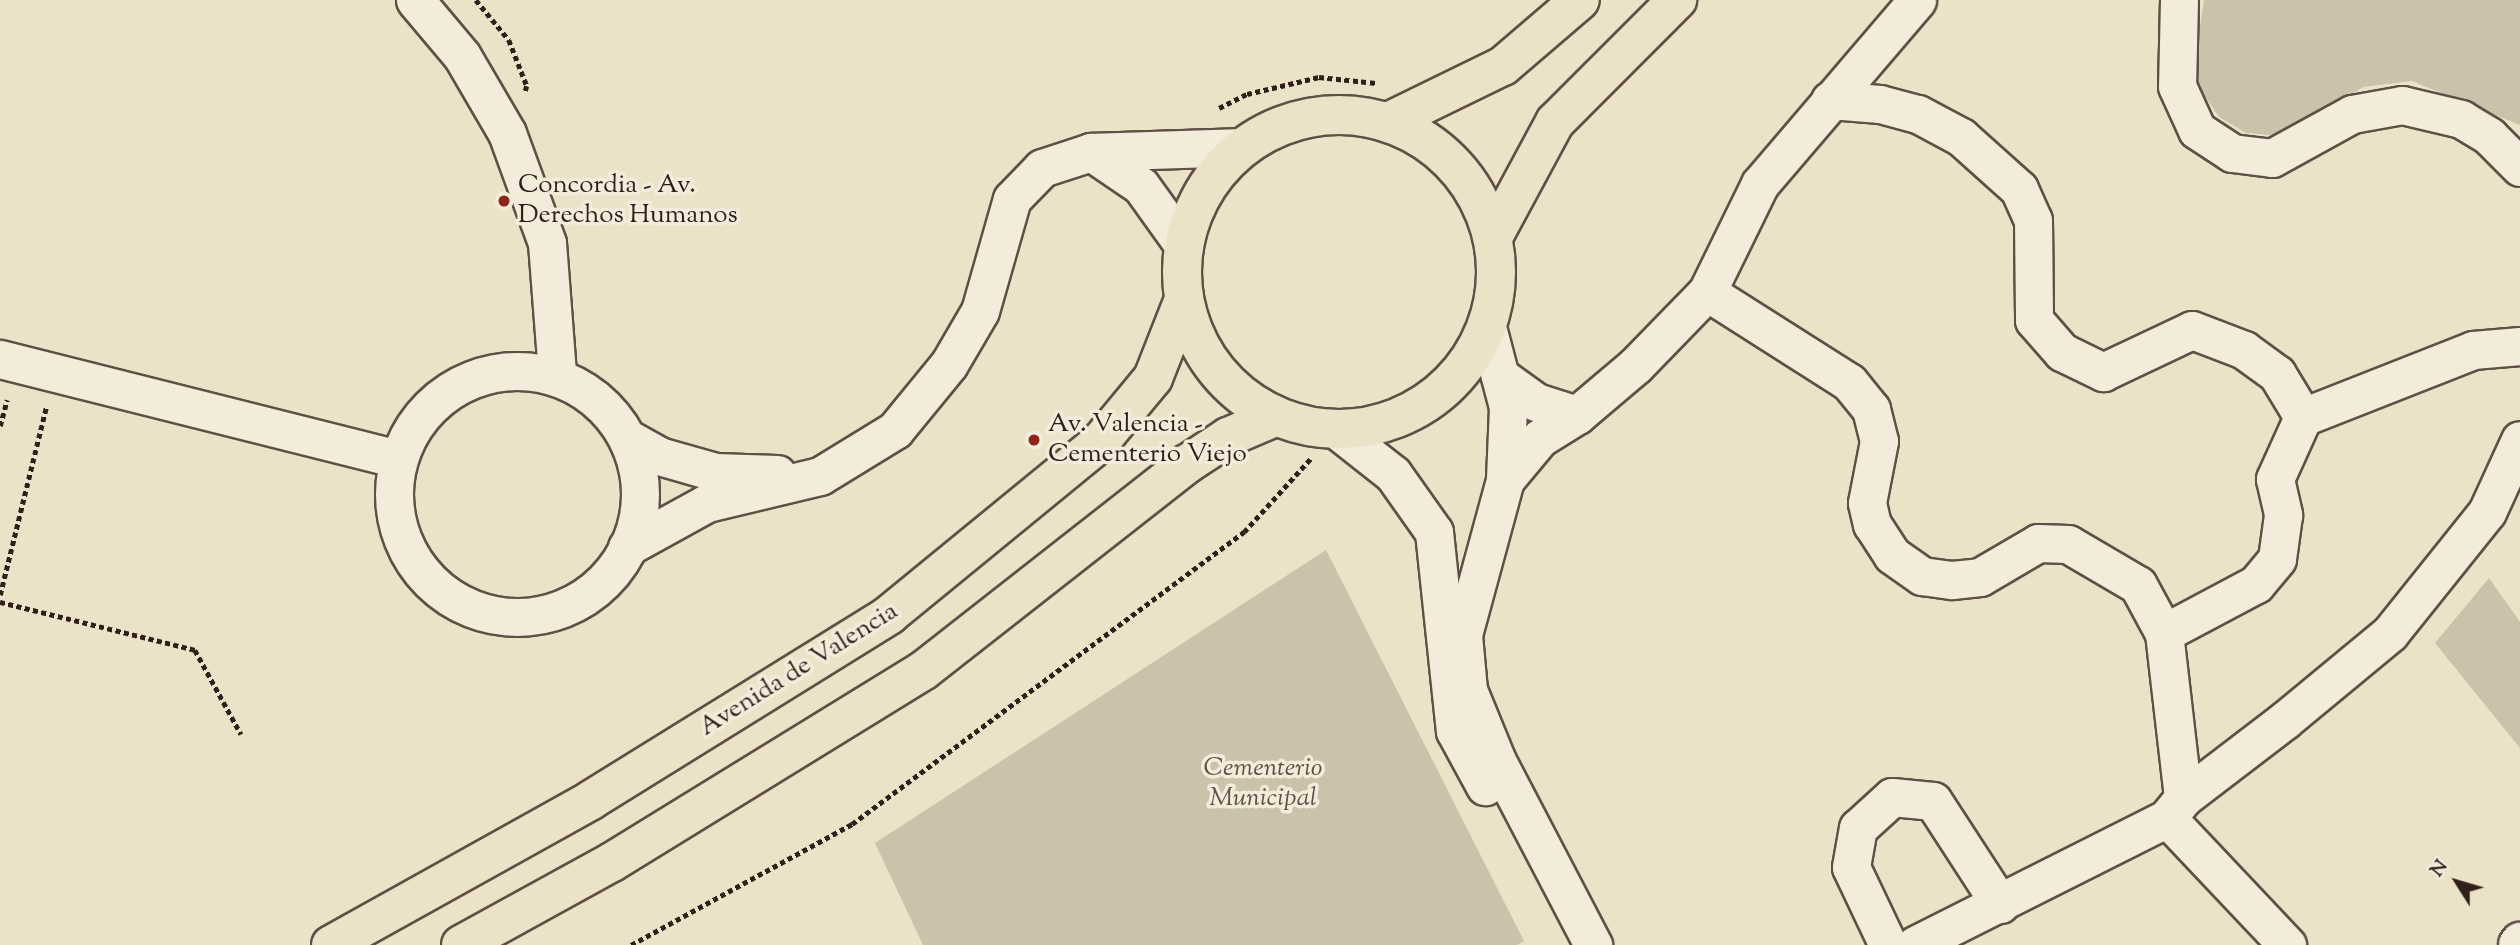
<!DOCTYPE html>
<style>
body{margin:0}
#map{position:relative;width:2520px;height:945px;overflow:hidden;background:#ece2c8;font-family:"Sorts Mill Goudy",serif}
div>[style]{position:absolute}
.green>*{inset:0;background:#ccc1aa}
.path>*{height:4.5px;margin-top:-2.25px;transform-origin:0;background:repeating-linear-gradient(90deg,#30201a 0 5px,transparent 0 8.5px)}
.roads{filter:drop-shadow(2px 0 #5f5046) drop-shadow(-2px 0 #5f5046) drop-shadow(0 2px #5f5046) drop-shadow(0 -2px #5f5046)}
.street>*{height:37px;margin:-18.5px;padding:0 18.5px;transform-origin:18.5px;border-radius:18.5px;background:#f3ecdb}
.street>.ring{margin:-18.5px;padding:0;box-sizing:content-box;background:none;border:37px solid #f3ecdb;border-radius:50%}
.secondary>*{height:38px;margin:-19px;padding:0 19px;transform-origin:19px;border-radius:19px;background:#f3ecdb}
.highway>*{height:38px;margin:-19px;padding:0 19px;transform-origin:19px;border-radius:19px;background:#ece2c8}
.highway>.ring{margin:-19px;padding:0;box-sizing:content-box;background:none;border:38px solid #ece2c8;border-radius:50%}
.dots>*{width:19px;height:19px;translate:-50% -50%;box-sizing:border-box;border:4px solid #f3ecdb;border-radius:50%}
span{translate:-50% -50%;white-space:nowrap;text-align:center;line-height:1.15;-webkit-text-stroke:7px #f3ecdb;paint-order:stroke}
.poi-label{font-size:26px;color:#30201a}
.left{translate:0 -50%;text-align:left}
.street-label{font-size:26px;color:#30201a}
.park-label{font-size:26px;color:#5f5045;font-style:italic}
.north{position:absolute;left:2422px;top:847px;width:70px;height:70px;-webkit-text-stroke:5px #f3ecdb;paint-order:stroke;rotate:307deg;font-size:19px;font-weight:700;line-height:28px;text-align:center;color:#30201a}
.north::after{content:'';display:block;margin:auto;width:24px;height:32px;background:#30201a;clip-path:polygon(50% 0,100% 100%,50% 72%,0 100%)}
</style>
<div id="map">
<div class="green">
<i style="clip-path:polygon(2204px 0,2520px 0,2520px 125px,2412px 81px,2363px 87px,2284px 136px,2246px 133px,2219px 117px,2199px 87px,2195px 61px)"></i>
<i style="clip-path:polygon(1326px 550px,1524px 941px,1517px 945px,923px 945px,875px 843px)"></i>
<i style="clip-path:polygon(2489px 578px,2520px 622px,2520px 748px,2435px 643px)"></i>
</div>
<div class="path">
<i style="left:476px;top:0;width:52px;rotate:50.5deg"></i>
<i style="left:509px;top:40px;width:49px;rotate:68.6deg"></i>
<i style="left:527px;top:86px;width:6px;rotate:108deg"></i>
<i style="left:1219px;top:108px;width:31px;rotate:-27deg"></i>
<i style="left:1247px;top:94px;width:74px;rotate:-13.3deg"></i>
<i style="left:1319px;top:77px;width:57px;rotate:6deg"></i>
<i style="left:594px;top:376px;width:37px;rotate:41deg"></i>
<i style="left:0;top:426px;width:27px;rotate:-75deg"></i>
<i style="left:0;top:595px;width:193px;rotate:-76.2deg"></i>
<i style="left:0;top:602px;width:201px;rotate:13.8deg"></i>
<i style="left:195px;top:650px;width:96px;rotate:61.3deg"></i>
<i style="left:631px;top:945px;width:252px;rotate:-28.7deg"></i>
<i style="left:852px;top:824px;width:489px;rotate:-36.7deg"></i>
<i style="left:1244px;top:532px;width:101px;rotate:-47.8deg"></i>
</div>
<div class="roads">
<div class="street">
<i style="left:415px;top:0;width:73px;rotate:50deg"></i>
<i style="left:462px;top:56px;width:89px;rotate:59.7deg"></i>
<i style="left:507px;top:133px;width:117px;rotate:70deg"></i>
<i style="left:547px;top:243px;width:131px;rotate:85.6deg"></i>
<i style="left:2179px;top:0;width:86px;rotate:91.3deg"></i>
<i style="left:2177px;top:86px;width:48px;rotate:65.6deg"></i>
<i style="left:2197px;top:130px;width:42px;rotate:33.3deg"></i>
<i style="left:2232px;top:153px;width:40px;rotate:7.1deg"></i>
<i style="left:2272px;top:158px;width:91px;rotate:-28.8deg"></i>
<i style="left:2352px;top:114px;width:51px;rotate:-10.2deg"></i>
<i style="left:2402px;top:105px;width:61px;rotate:13.3deg"></i>
<i style="left:2461px;top:119px;width:33px;rotate:31deg"></i>
<i style="left:2489px;top:136px;width:44px;rotate:45deg"></i>
<i style="left:1830px;top:100px;width:50px;rotate:4.6deg"></i>
<i style="left:1880px;top:104px;width:39px;rotate:15deg"></i>
<i style="left:1918px;top:114px;width:49px;rotate:28.1deg"></i>
<i style="left:1961px;top:137px;width:78px;rotate:41.9deg"></i>
<i style="left:2019px;top:189px;width:34px;rotate:66deg"></i>
<i style="left:2033px;top:220px;width:100px;rotate:89.4deg"></i>
<i style="left:2034px;top:320px;width:43px;rotate:48.8deg"></i>
<i style="left:2062px;top:352px;width:46px;rotate:26deg"></i>
<i style="left:2103px;top:372px;width:98px;rotate:-25.3deg"></i>
<i style="left:2192px;top:330px;width:56px;rotate:21deg"></i>
<i style="left:2244px;top:350px;width:41px;rotate:36deg"></i>
<i style="left:2277px;top:374px;width:50px;rotate:58.8deg"></i>
<i style="left:2303px;top:417px;width:68px;rotate:114.3deg"></i>
<i style="left:2275px;top:479px;width:37px;rotate:77deg"></i>
<i style="left:2283px;top:515px;width:44px;rotate:97.8deg"></i>
<i style="left:2277px;top:559px;width:33px;rotate:130deg"></i>
<i style="left:2256px;top:584px;width:104px;rotate:152deg"></i>
<i style="left:2164px;top:633px;width:166px;rotate:83.4deg"></i>
<i style="left:1091px;top:152px;width:60px;rotate:34.2deg"></i>
<i style="left:1141px;top:186px;width:70px;rotate:54.3deg"></i>
<i style="left:1707px;top:292px;width:168px;rotate:32.4deg"></i>
<i style="left:1849px;top:382px;width:35px;rotate:51deg"></i>
<i style="left:1871px;top:409px;width:33px;rotate:76deg"></i>
<i style="left:1879px;top:441px;width:63px;rotate:101deg"></i>
<i style="left:1867px;top:503px;width:22px;rotate:77deg"></i>
<i style="left:1872px;top:524px;width:37px;rotate:57deg"></i>
<i style="left:1892px;top:555px;width:37px;rotate:35deg"></i>
<i style="left:1922px;top:576px;width:30px;rotate:8deg"></i>
<i style="left:1952px;top:580px;width:28px;rotate:-6deg"></i>
<i style="left:1980px;top:577px;width:67px;rotate:-30.4deg"></i>
<i style="left:2038px;top:543px;width:30px;rotate:2deg"></i>
<i style="left:2068px;top:544px;width:81px;rotate:30.4deg"></i>
<i style="left:2138px;top:585px;width:55px;rotate:61.6deg"></i>
<i style="left:1487px;top:327px;width:83px;rotate:75.3deg"></i>
<i style="left:1508px;top:407px;width:73px;rotate:92.4deg"></i>
<i style="left:1505px;top:480px;width:161px;rotate:105.2deg"></i>
<i style="left:1463px;top:635px;width:55px;rotate:84.8deg"></i>
<i style="left:1468px;top:690px;width:77px;rotate:67.8deg"></i>
<i style="left:1497px;top:761px;width:208px;rotate:62.4deg"></i>
<i style="left:0;top:359px;width:410px;rotate:14.1deg"></i>
<i class="ring" style="left:394px;top:371px;width:209px;height:209px"></i>
<i style="left:1500px;top:376px;width:44px;rotate:35.8deg"></i>
<i style="left:1536px;top:402px;width:43px;rotate:17.6deg"></i>
<i style="left:2303px;top:417px;width:183px;rotate:-21.5deg"></i>
<i style="left:2473px;top:350px;width:47px;rotate:-4.9deg"></i>
<i style="left:1337px;top:430px;width:71px;rotate:38.2deg"></i>
<i style="left:1393px;top:474px;width:71px;rotate:54.7deg"></i>
<i style="left:1434px;top:532px;width:200px;rotate:84deg"></i>
<i style="left:1455px;top:731px;width:63px;rotate:61.4deg"></i>
<i style="left:627px;top:438px;width:37px;rotate:29deg"></i>
<i style="left:659px;top:456px;width:58px;rotate:15.9deg"></i>
<i style="left:715px;top:472px;width:62px;rotate:1.8deg"></i>
<i style="left:1505px;top:480px;width:55px;rotate:-50.2deg"></i>
<i style="left:1540px;top:438px;width:44px;rotate:-31.9deg"></i>
<i style="left:1577px;top:415px;width:76px;rotate:-40.2deg"></i>
<i style="left:1635px;top:366px;width:103px;rotate:-45.8deg"></i>
<i style="left:1707px;top:292px;width:120px;rotate:-63.9deg"></i>
<i style="left:1760px;top:184px;width:242px;rotate:-49.5deg"></i>
<i style="left:627px;top:547px;width:91px;rotate:-28.8deg"></i>
<i style="left:707px;top:503px;width:116px;rotate:-13.4deg"></i>
<i style="left:820px;top:476px;width:88px;rotate:-31.5deg"></i>
<i style="left:895px;top:430px;width:85px;rotate:-50.7deg"></i>
<i style="left:949px;top:364px;width:61px;rotate:-59.7deg"></i>
<i style="left:980px;top:311px;width:116px;rotate:-74.1deg"></i>
<i style="left:1012px;top:199px;width:43px;rotate:-45.9deg"></i>
<i style="left:1042px;top:168px;width:52px;rotate:-18.1deg"></i>
<i style="left:1091px;top:152px;width:150px;rotate:-1.9deg"></i>
<i style="left:2167px;top:818px;width:175px;rotate:46.6deg"></i>
<i style="left:1888px;top:945px;width:86px;rotate:-115.4deg"></i>
<i style="left:1851px;top:867px;width:40px;rotate:-80deg"></i>
<i style="left:1858px;top:828px;width:46px;rotate:-42.4deg"></i>
<i style="left:1892px;top:797px;width:41px;rotate:5.6deg"></i>
<i style="left:1933px;top:801px;width:123px;rotate:57deg"></i>
<i style="left:1915px;top:945px;width:282px;rotate:-26.7deg"></i>
<i style="left:2167px;top:818px;width:26px;rotate:-51deg"></i>
<i style="left:2183px;top:798px;width:128px;rotate:-37.4deg"></i>
<i style="left:2285px;top:720px;width:136px;rotate:-39.6deg"></i>
<i style="left:2390px;top:633px;width:155px;rotate:-51.3deg"></i>
<i style="left:2487px;top:512px;width:79px;rotate:-65.4deg"></i>
</div>
<div class="secondary">
<i style="left:2518px;top:945px;width:4px;rotate:-56deg"></i>
</div>
<div class="highway">
<i class="ring" style="left:1182px;top:115px;width:276px;height:276px"></i>
<i style="left:1390px;top:121px;width:126px;rotate:-26deg"></i>
<i style="left:1503px;top:66px;width:101px;rotate:-40.6deg"></i>
<i style="left:1493px;top:237px;width:131px;rotate:-61.7deg"></i>
<i style="left:1555px;top:122px;width:173px;rotate:-45deg"></i>
<i style="left:331px;top:945px;width:298px;rotate:-29.1deg"></i>
<i style="left:591px;top:800px;width:351px;rotate:-31.8deg"></i>
<i style="left:889px;top:615px;width:273px;rotate:-39.3deg"></i>
<i style="left:1100px;top:442px;width:83px;rotate:-50.4deg"></i>
<i style="left:1153px;top:378px;width:82px;rotate:-68.5deg"></i>
<i style="left:461px;top:945px;width:172px;rotate:-28.8deg"></i>
<i style="left:612px;top:862px;width:366px;rotate:-31.6deg"></i>
<i style="left:924px;top:670px;width:334px;rotate:-38.1deg"></i>
<i style="left:1187px;top:464px;width:49px;rotate:-33.4deg"></i>
<i style="left:1228px;top:437px;width:51px;rotate:-23.1deg"></i>
</div>
</div>
<div class="dots">
<i style="left:504px;top:201px;background:#8f2418"></i>
<i style="left:1034px;top:440px;background:#8f2418"></i>
</div>
<div class="poi-label">
<span class="left" style="left:518px;top:201px">Concordia - Av.<br>Derechos Humanos</span>
<span class="left" style="left:1048px;top:440px">Av. Valencia -<br>Cementerio Viejo</span>
</div>
<div class="street-label">
<span style="left:799px;top:670px;rotate:-32deg">Avenida de Valencia</span>
</div>
<div class="park-label">
<span style="left:1263px;top:784px">Cementerio<br>Municipal</span>
</div>
<div class="north">N</div>
</div>
